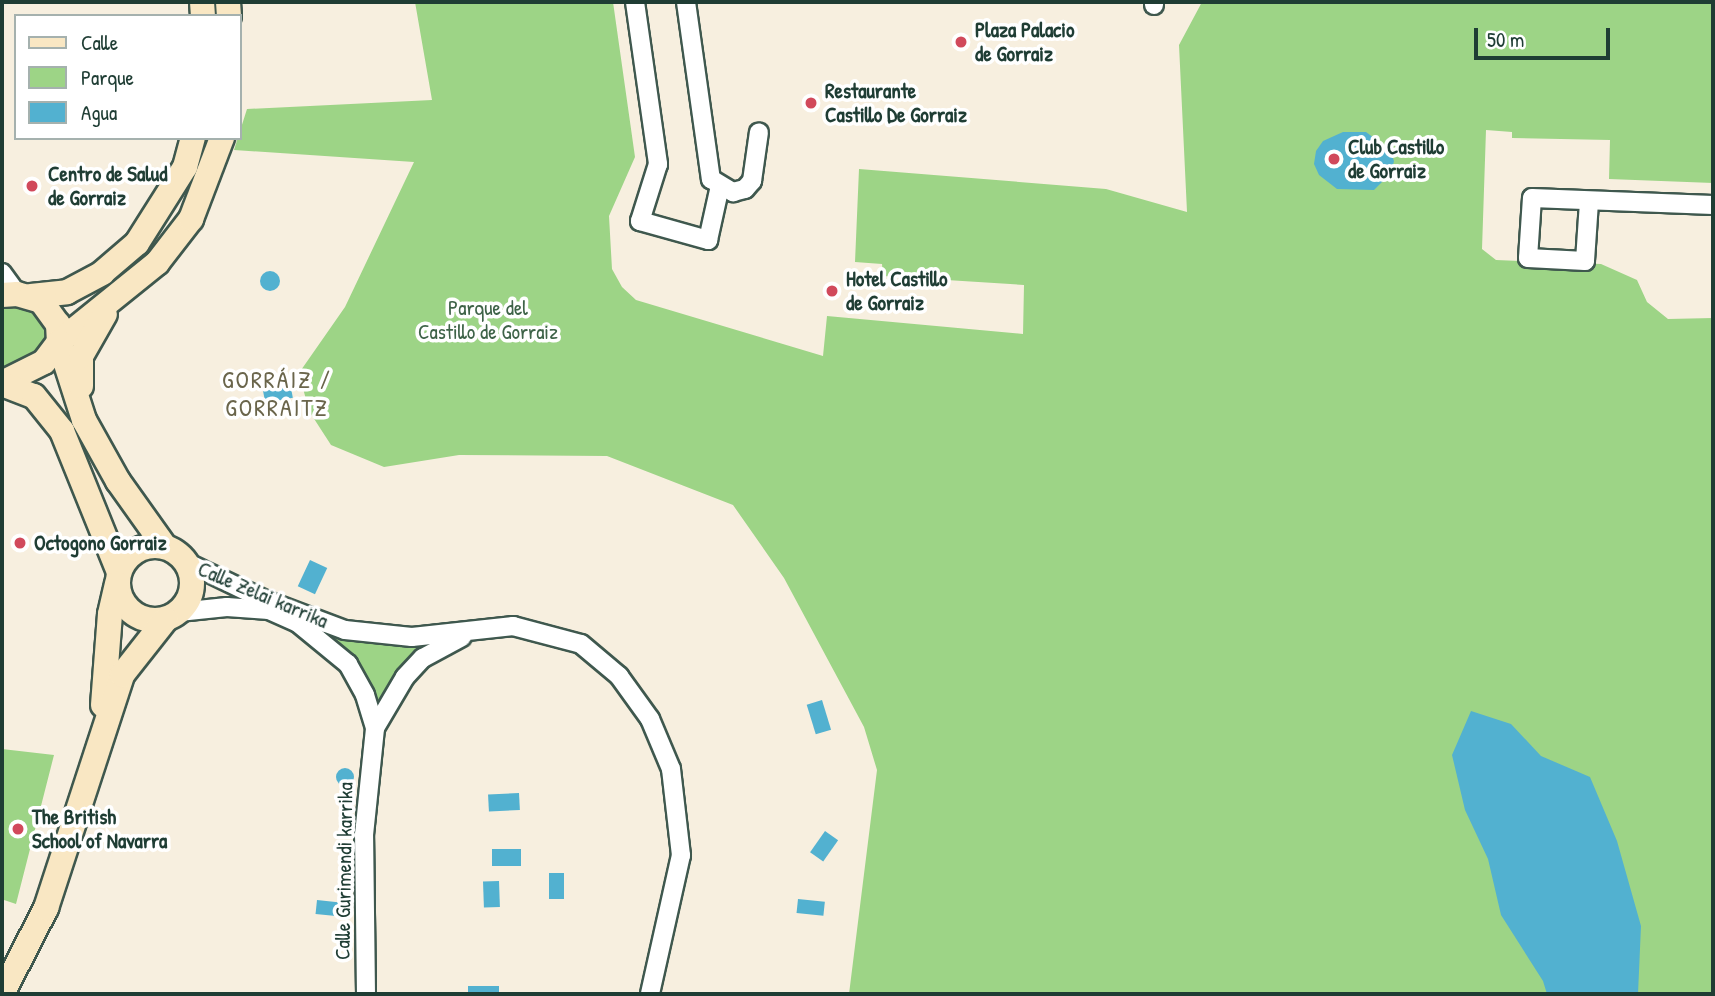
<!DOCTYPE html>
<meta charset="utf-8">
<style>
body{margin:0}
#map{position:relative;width:1715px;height:996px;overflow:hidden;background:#f7efdf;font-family:"Patrick Hand",sans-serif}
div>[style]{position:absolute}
.green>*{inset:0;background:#9dd486}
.water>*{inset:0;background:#52b1d0;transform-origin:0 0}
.round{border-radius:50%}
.roads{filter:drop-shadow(2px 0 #3f584e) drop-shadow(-2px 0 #3f584e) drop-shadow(0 2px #3f584e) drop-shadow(0 -2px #3f584e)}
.street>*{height:18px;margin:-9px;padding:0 9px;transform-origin:9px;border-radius:9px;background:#fff}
.secondary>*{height:24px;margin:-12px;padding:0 12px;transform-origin:12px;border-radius:12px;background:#f9e7c3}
.secondary>.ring{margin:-12px;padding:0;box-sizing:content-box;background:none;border:24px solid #f9e7c3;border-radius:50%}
.dots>*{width:19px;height:19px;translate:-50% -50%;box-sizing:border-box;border:4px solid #fff;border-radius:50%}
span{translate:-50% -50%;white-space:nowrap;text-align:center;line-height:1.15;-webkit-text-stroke:7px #fff;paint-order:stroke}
.poi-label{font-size:21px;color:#1f3d34;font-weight:700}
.left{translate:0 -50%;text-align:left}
.park-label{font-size:21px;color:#3e6348}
.street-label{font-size:21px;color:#1f3d34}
.quarter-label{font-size:24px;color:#6a654b;letter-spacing:2px}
.frame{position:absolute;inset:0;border:4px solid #1f3d34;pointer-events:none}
.legend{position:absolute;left:14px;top:14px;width:228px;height:126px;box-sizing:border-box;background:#fff;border:2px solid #a5b1ae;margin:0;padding:9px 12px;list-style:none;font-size:21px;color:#1f3d34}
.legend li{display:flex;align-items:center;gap:14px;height:35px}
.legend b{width:35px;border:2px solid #a5b1ae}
.scale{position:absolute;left:1474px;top:28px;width:136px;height:32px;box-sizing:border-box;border:4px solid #1f3d34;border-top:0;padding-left:9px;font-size:21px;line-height:24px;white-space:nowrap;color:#1f3d34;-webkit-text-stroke:5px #fff;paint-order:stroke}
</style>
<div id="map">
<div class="green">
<i style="clip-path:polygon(415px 2px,613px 2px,635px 157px,609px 216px,612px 269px,622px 287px,636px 300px,823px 356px,827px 316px,1023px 334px,1024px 285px,883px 276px,882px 264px,855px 262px,859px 169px,1106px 189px,1187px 212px,1179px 45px,1202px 2px,1713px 2px,1713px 183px,1609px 179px,1610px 140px,1512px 138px,1512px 132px,1486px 130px,1482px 249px,1496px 260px,1601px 264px,1637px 280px,1647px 302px,1668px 319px,1713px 318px,1713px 994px,849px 994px,877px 770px,864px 727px,784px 578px,733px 505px,607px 456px,459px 455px,384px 467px,331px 445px,309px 411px,299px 373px,345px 307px,414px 162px,234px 150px,247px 109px,432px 100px)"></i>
<i style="clip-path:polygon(19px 306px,40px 317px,46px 337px,33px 356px,2px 369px,2px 307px)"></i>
<i style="clip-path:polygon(322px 630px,372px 642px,433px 644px,378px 710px,339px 647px)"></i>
<i style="clip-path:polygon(2px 749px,54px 755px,16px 904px,4px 900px,2px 904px)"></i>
</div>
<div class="water">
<i style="clip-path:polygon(1343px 132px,1366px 132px,1390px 150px,1394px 161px,1391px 173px,1374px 190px,1337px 189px,1319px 175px,1314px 164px,1316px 151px,1323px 141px)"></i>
<i class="round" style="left:260px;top:271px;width:20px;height:20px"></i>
<i style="left:290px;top:383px;width:15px;height:28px;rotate:79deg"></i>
<i style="left:310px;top:560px;width:19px;height:29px;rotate:25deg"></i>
<i style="left:822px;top:700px;width:31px;height:16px;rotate:73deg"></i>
<i style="clip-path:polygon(1471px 711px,1511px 724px,1541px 756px,1590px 777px,1617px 841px,1641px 926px,1638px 994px,1547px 994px,1543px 981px,1501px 915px,1488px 859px,1465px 810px,1452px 755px)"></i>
<i class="round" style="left:336px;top:768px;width:18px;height:18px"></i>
<i style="left:519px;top:793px;width:17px;height:31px;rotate:87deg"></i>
<i style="left:825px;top:831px;width:16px;height:26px;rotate:35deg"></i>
<i style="left:521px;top:849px;width:17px;height:29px;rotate:90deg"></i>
<i style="left:549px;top:873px;width:15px;height:26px"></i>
<i style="left:499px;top:881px;width:26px;height:16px;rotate:88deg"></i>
<i style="left:798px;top:899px;width:27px;height:14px;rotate:6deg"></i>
<i style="left:317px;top:900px;width:28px;height:14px;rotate:6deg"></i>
<i style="left:499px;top:986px;width:8px;height:31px;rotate:90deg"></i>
</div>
<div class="roads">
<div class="street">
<i style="left:635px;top:2px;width:164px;rotate:81.9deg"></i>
<i style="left:658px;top:164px;width:60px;rotate:107.5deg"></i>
<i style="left:640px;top:221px;width:71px;rotate:15.6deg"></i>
<i style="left:708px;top:240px;width:55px;rotate:-77.5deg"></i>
<i style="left:686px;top:2px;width:179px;rotate:82deg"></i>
<i style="left:711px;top:179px;width:26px;rotate:31deg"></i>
<i style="left:733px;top:192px;width:12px;rotate:-14deg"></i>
<i style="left:745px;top:189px;width:11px;rotate:-49deg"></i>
<i style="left:752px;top:181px;width:49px;rotate:-81.9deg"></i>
<i style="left:1154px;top:2px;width:3px;rotate:90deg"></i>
<i style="left:1589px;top:202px;width:59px;rotate:93.9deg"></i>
<i style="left:1585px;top:261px;width:57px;rotate:-177deg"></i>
<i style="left:1528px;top:258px;width:60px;rotate:-86.2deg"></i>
<i style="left:1532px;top:198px;width:181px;rotate:2.2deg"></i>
<i style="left:2px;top:273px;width:26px;rotate:54deg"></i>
<i style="left:186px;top:562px;width:88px;rotate:25.7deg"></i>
<i style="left:265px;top:600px;width:85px;rotate:20.6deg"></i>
<i style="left:345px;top:630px;width:67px;rotate:6deg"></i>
<i style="left:412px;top:637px;width:102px;rotate:-6.2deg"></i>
<i style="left:513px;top:626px;width:70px;rotate:14.8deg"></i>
<i style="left:581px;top:644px;width:50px;rotate:40.1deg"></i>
<i style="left:619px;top:676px;width:53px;rotate:54.2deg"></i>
<i style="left:650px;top:719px;width:54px;rotate:67.2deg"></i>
<i style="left:671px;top:769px;width:87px;rotate:83.4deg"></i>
<i style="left:681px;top:855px;width:142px;rotate:102.6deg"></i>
<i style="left:179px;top:612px;width:48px;rotate:-5.9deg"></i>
<i style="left:227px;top:607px;width:42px;rotate:4.1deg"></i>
<i style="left:269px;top:610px;width:32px;rotate:24deg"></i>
<i style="left:298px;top:623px;width:65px;rotate:39.4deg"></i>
<i style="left:348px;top:664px;width:35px;rotate:61deg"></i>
<i style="left:365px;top:695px;width:34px;rotate:73deg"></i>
<i style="left:366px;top:994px;width:159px;rotate:-90.7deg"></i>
<i style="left:364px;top:835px;width:108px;rotate:-84.1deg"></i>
<i style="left:375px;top:728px;width:59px;rotate:-59.5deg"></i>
<i style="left:405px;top:677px;width:26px;rotate:-47deg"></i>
<i style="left:423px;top:658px;width:44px;rotate:-28.3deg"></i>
</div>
<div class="secondary">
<i style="left:202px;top:2px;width:14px;rotate:86deg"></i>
<i style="left:228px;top:2px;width:14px;rotate:86deg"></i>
<i style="left:2px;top:295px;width:15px;rotate:-4deg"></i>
<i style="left:17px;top:294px;width:25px;rotate:16deg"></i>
<i style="left:41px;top:301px;width:29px;rotate:54deg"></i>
<i style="left:58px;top:324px;width:18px;rotate:87deg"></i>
<i style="left:59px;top:342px;width:25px;rotate:127deg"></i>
<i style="left:44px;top:362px;width:47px;rotate:153.4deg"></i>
<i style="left:31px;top:296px;width:36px;rotate:-6deg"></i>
<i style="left:67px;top:292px;width:40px;rotate:-28deg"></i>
<i style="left:102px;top:273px;width:46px;rotate:-40.6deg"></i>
<i style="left:137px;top:243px;width:90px;rotate:-57.7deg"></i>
<i style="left:185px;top:167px;width:30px;rotate:-75deg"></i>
<i style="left:59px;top:342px;width:126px;rotate:-38.9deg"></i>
<i style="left:157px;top:263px;width:56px;rotate:-52.3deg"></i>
<i style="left:191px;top:219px;width:87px;rotate:-69.1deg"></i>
<i style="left:59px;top:342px;width:82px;rotate:72.2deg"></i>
<i style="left:84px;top:420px;width:70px;rotate:60.9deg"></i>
<i style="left:118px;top:481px;width:81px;rotate:54.5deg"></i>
<i style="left:2px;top:384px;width:34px;rotate:21deg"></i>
<i style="left:34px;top:396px;width:45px;rotate:51.3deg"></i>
<i style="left:62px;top:431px;width:152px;rotate:68deg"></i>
<i style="left:81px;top:386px;width:30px;rotate:-90deg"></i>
<i style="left:81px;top:356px;width:48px;rotate:-60.3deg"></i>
<i class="ring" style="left:118px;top:546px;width:50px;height:50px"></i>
<i style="left:103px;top:705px;width:91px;rotate:-85.6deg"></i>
<i style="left:110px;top:614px;width:31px;rotate:-77deg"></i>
<i style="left:2px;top:994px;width:97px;rotate:-62.9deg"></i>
<i style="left:46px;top:908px;width:245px;rotate:-71.9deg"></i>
<i style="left:122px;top:675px;width:71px;rotate:-51.8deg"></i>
</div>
</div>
<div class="dots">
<i style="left:961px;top:42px;background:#d1495b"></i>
<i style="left:811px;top:103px;background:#d1495b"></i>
<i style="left:1334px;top:159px;background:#d1495b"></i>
<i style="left:32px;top:186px;background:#d1495b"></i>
<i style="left:832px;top:291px;background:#d1495b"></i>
<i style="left:20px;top:543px;background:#d1495b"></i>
<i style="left:18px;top:829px;background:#d1495b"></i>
</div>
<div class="poi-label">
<span class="left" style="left:975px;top:42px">Plaza Palacio<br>de Gorraiz</span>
<span class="left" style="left:825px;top:103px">Restaurante<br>Castillo De Gorraiz</span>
<span class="left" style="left:1348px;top:159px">Club Castillo<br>de Gorraiz</span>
<span class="left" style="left:48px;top:186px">Centro de Salud<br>de Gorraiz</span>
<span class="left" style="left:846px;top:291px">Hotel Castillo<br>de Gorraiz</span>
<span class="left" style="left:34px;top:543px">Octogono Gorraiz</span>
<span class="left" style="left:32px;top:829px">The British<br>School of Navarra</span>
</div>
<div class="park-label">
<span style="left:488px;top:320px">Parque del<br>Castillo de Gorraiz</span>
</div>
<div class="street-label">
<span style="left:263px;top:595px;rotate:23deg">Calle Zelai karrika</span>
<span style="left:344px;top:871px;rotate:-89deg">Calle Gurimendi karrika</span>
</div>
<div class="quarter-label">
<span style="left:277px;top:394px">GORRÁIZ /<br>GORRAITZ</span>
</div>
<div class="frame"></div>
<ul class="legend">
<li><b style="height:9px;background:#f9e7c3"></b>Calle</li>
<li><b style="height:19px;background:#9dd486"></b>Parque</li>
<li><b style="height:19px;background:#52b1d0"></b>Agua</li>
</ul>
<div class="scale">50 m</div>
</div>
